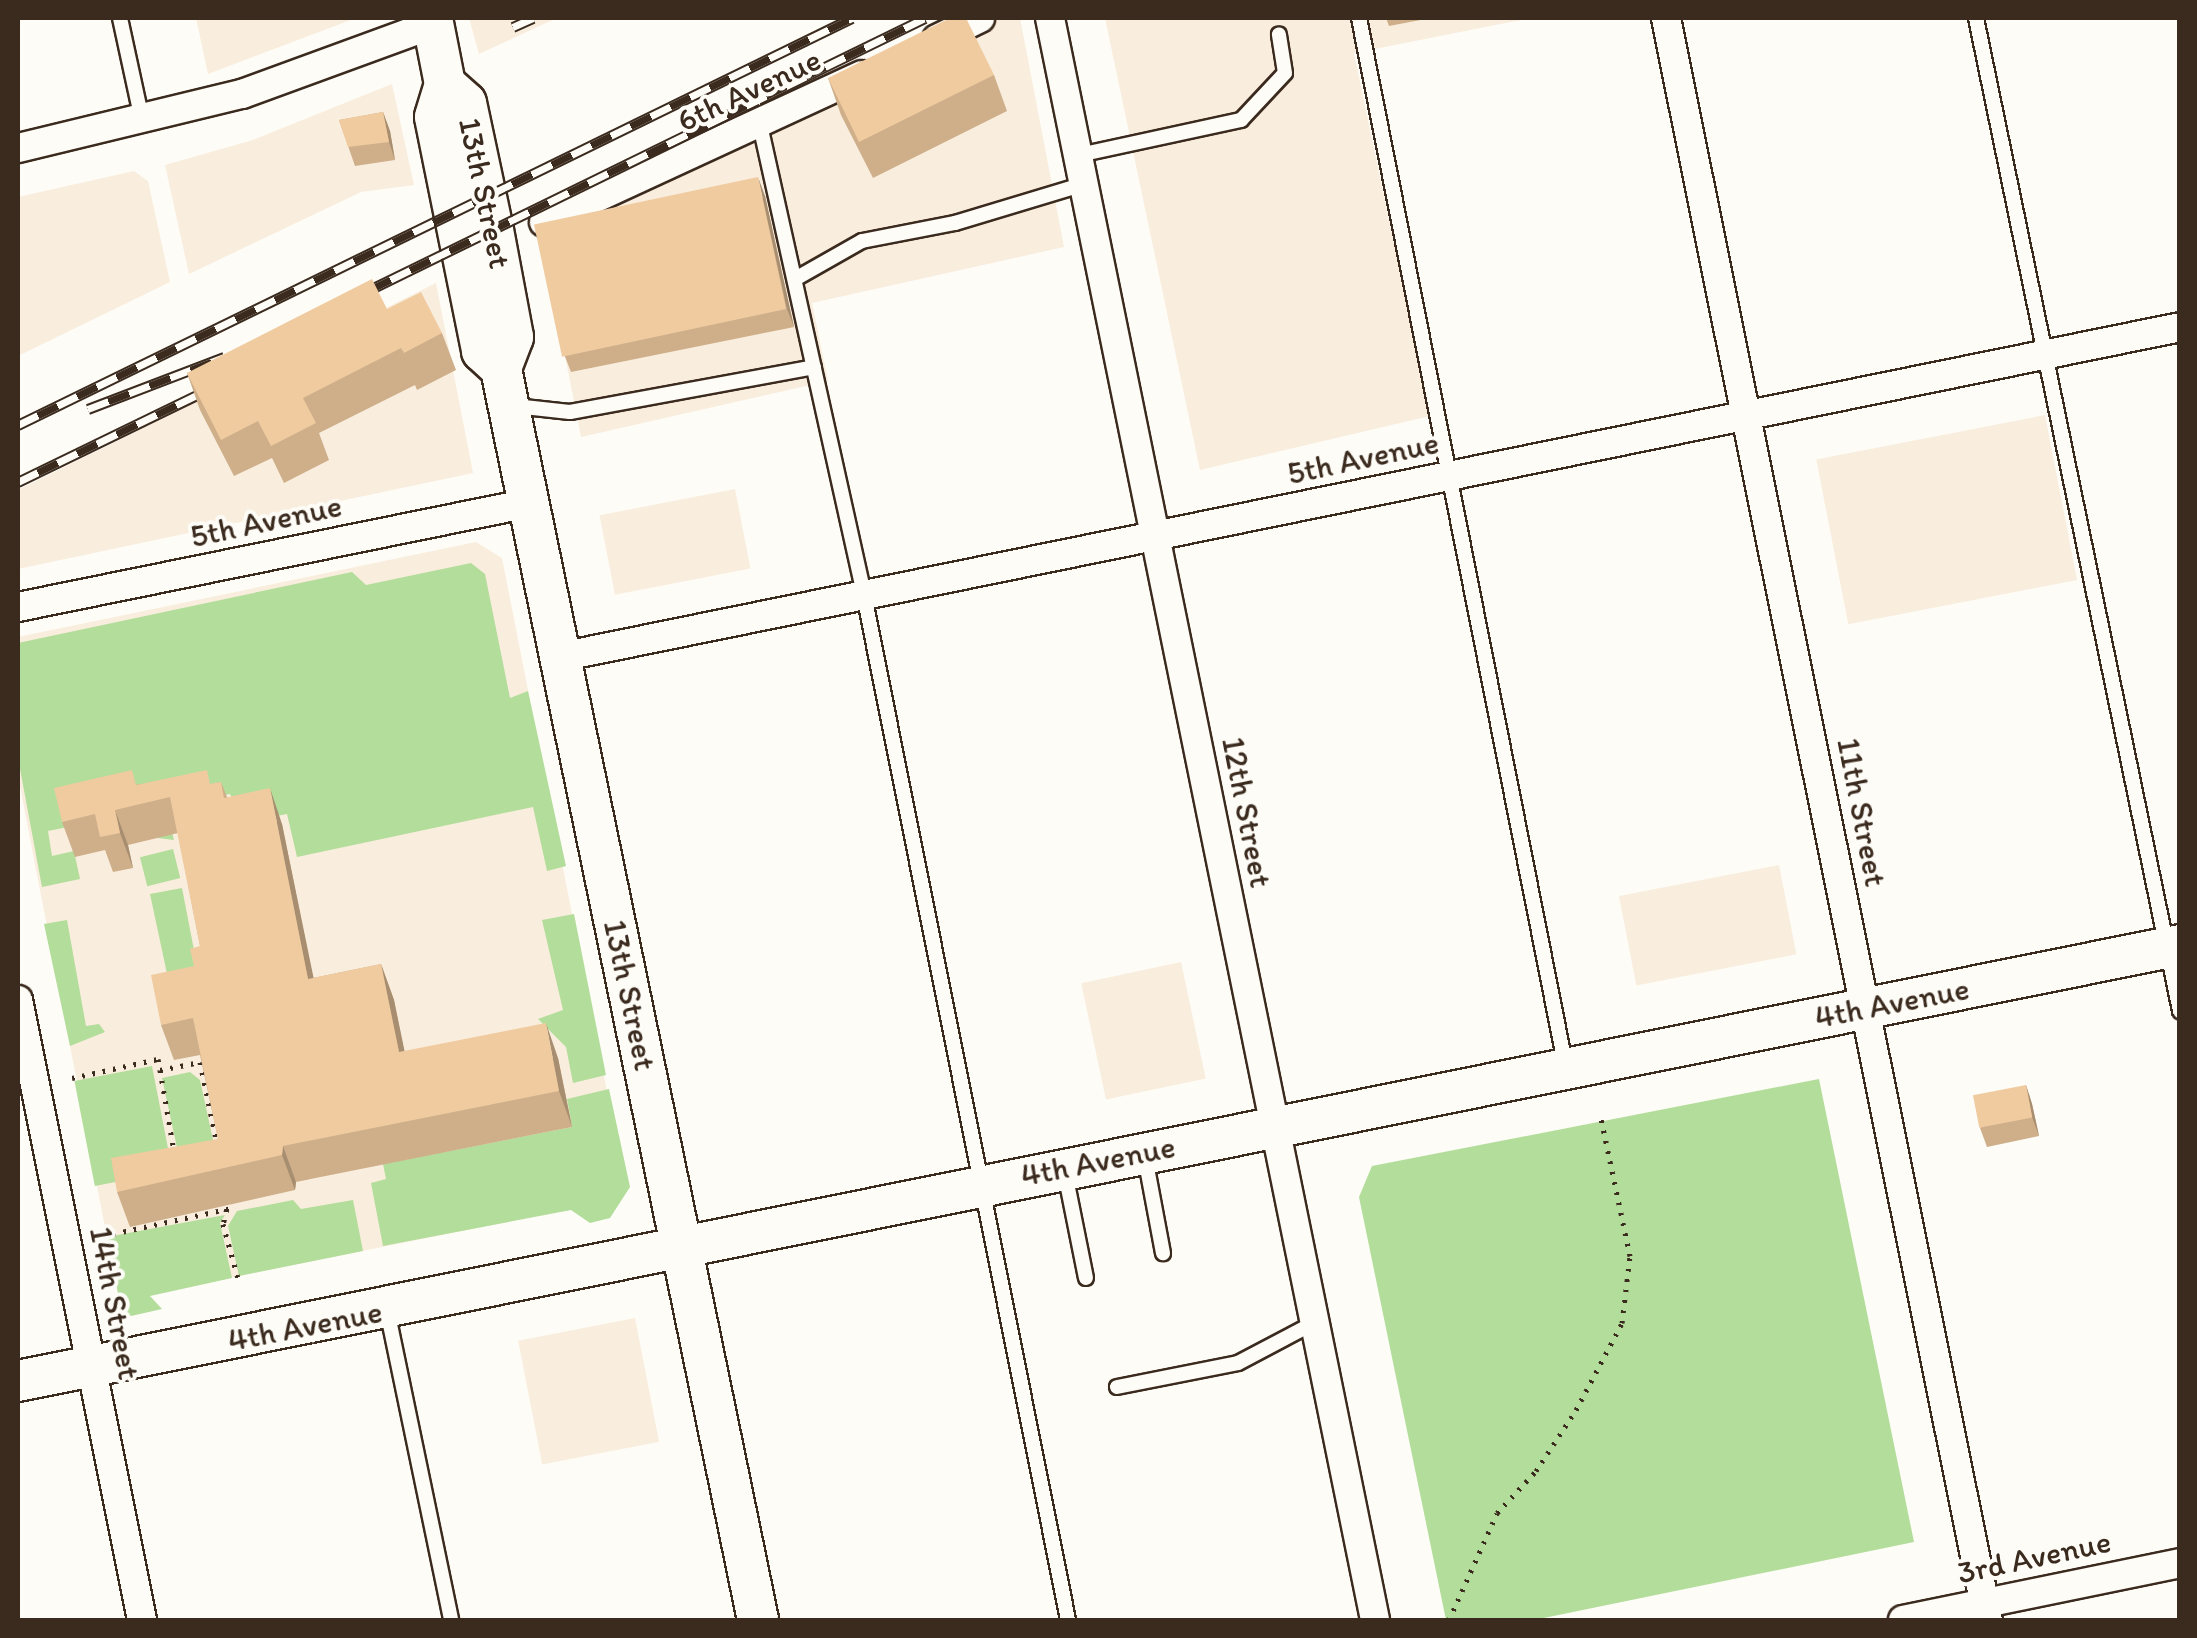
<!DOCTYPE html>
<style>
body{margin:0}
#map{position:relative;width:2197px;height:1638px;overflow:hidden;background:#fdfcf7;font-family:Itim,sans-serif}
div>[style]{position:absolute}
.built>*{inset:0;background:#f9eddd;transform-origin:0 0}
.green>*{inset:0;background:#b3dd9a;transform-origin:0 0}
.path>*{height:5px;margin-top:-2.5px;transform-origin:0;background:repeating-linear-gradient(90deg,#3b2a1e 0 2.5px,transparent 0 10.5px)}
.roads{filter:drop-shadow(2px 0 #3b2a1e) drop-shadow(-2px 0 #3b2a1e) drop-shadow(0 2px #3b2a1e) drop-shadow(0 -2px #3b2a1e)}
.lane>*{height:14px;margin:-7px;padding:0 7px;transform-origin:7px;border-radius:7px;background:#fdfcf7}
.street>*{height:28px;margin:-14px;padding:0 14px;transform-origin:14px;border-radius:14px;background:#fdfcf7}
.secondary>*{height:40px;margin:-20px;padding:0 20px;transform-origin:20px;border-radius:20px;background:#fdfcf7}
.rail>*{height:11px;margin-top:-5.5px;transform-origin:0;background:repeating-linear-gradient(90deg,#fdfcf7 0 22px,#3b2a1e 0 44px);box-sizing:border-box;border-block:2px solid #3b2a1e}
.wall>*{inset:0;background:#ceaf8a}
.shaded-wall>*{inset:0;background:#a88e70}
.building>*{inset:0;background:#f0cba0;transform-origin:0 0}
span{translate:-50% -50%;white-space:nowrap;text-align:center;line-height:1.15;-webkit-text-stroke:8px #fdfcf7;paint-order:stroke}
.street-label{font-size:32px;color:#3b2a1e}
.frame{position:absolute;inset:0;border:20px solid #3b2a1e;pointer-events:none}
</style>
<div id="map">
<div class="built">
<i style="clip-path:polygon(196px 18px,356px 18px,208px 74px)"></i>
<i style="clip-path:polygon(469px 18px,557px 18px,479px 54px)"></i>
<i style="clip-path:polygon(998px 18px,1020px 18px,1064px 247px,812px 303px,828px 381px,581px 437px,541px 234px)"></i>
<i style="clip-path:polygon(1105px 18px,1531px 18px,1354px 53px,1430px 416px,1200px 470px)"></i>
<i style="clip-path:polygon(392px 84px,414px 185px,361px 192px,189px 274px,165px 165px,253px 140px)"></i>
<i style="clip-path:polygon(134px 171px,148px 181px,170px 282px,18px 356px,18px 197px)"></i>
<i style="clip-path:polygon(436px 283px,473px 473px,18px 569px,18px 490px)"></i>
<i style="left:2045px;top:415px;width:168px;height:233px;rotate:79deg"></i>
<i style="left:735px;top:489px;width:81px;height:138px;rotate:79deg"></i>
<i style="clip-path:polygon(476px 542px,502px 558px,625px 1183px,620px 1199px,119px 1300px,18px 776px,18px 637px)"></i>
<i style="left:1779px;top:865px;width:91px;height:163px;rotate:79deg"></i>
<i style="left:1181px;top:962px;width:119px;height:102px;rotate:78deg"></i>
<i style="left:635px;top:1318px;width:126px;height:119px;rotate:79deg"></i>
</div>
<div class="green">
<i style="clip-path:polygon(471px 563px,485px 574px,510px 698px,528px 691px,566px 866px,547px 871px,533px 807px,297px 857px,287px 814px,245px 822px,230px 794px,166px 808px,174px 840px,68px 827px,48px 831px,52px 856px,74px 851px,80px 879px,42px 887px,18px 758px,18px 643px,352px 572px,366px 585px)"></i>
<i style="left:173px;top:849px;width:30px;height:34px;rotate:76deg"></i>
<i style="clip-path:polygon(182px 888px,199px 976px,172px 997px,150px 894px)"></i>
<i style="clip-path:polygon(574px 914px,606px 1075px,573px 1083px,566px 1047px,538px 1019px,563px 1010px,542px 920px)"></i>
<i style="clip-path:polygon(67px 920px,86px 1026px,99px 1024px,105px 1032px,70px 1046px,44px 924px)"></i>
<i style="left:152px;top:1066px;width:107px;height:79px;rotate:79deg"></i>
<i style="clip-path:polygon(190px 1072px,200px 1080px,218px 1163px,182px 1171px,162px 1078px)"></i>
<i style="clip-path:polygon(1819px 1079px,1914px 1542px,1534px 1620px,1446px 1620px,1359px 1197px,1372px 1166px)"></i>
<i style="clip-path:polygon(609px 1089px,630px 1187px,610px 1218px,590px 1223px,571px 1210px,383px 1246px,371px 1183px,386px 1179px,383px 1164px,572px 1127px,567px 1099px)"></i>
<i style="clip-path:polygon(293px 1200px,301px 1209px,353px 1200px,363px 1251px,239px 1276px,228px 1226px,237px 1211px)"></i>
<i style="clip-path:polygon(225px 1215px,220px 1223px,232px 1278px,150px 1296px,162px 1309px,131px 1316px,121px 1309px,107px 1237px)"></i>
</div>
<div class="path">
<i style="left:160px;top:1070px;width:82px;rotate:80.2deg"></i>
<i style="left:72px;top:1078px;width:88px;rotate:-12.5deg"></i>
<i style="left:158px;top:1059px;width:11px;rotate:80deg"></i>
<i style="left:160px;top:1070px;width:41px;rotate:-11.3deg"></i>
<i style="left:200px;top:1062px;width:84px;rotate:78.3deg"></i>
<i style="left:229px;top:1199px;width:26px;rotate:103deg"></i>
<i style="left:223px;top:1224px;width:60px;rotate:74.6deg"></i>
<i style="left:103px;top:1236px;width:131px;rotate:-12.3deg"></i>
<i style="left:1449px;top:1620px;width:117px;rotate:-65.8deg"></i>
<i style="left:1497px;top:1513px;width:57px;rotate:-47.1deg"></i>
<i style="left:1536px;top:1471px;width:73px;rotate:-56.7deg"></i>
<i style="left:1576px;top:1410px;width:98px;rotate:-62.1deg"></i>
<i style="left:1622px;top:1323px;width:67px;rotate:-83.2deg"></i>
<i style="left:1630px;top:1256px;width:145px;rotate:-101.9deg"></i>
</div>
<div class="roads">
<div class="lane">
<i style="left:120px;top:18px;width:104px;rotate:77.8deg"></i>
<i style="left:1359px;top:18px;width:1065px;rotate:78.85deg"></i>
<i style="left:1976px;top:18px;width:1014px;rotate:78.39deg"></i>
<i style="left:760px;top:125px;width:481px;rotate:77.5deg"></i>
<i style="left:864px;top:595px;width:1045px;rotate:78.74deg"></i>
<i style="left:1079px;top:155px;width:166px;rotate:-12.2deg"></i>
<i style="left:1241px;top:120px;width:64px;rotate:-46.9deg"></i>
<i style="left:1285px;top:73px;width:39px;rotate:-99deg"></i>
<i style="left:795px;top:279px;width:77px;rotate:-29.6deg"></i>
<i style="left:862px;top:241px;width:95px;rotate:-11deg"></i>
<i style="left:955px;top:223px;width:135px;rotate:-16.8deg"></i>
<i style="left:515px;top:406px;width:55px;rotate:6.2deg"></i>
<i style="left:570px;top:412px;width:248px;rotate:-10.4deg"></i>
<i style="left:1145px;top:1157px;width:98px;rotate:79.4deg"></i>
<i style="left:1065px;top:1173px;width:107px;rotate:78.7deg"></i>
<i style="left:387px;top:1310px;width:317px;rotate:78.3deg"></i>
<i style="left:1117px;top:1387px;width:123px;rotate:-11.2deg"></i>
<i style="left:1238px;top:1363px;width:86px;rotate:-27.8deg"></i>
</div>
<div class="street">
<i style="left:1050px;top:18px;width:1635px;rotate:78.53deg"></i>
<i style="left:1666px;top:18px;width:1634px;rotate:78.64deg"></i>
<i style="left:937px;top:39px;width:48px;rotate:-26deg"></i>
<i style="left:18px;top:148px;width:230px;rotate:-13.6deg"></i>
<i style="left:242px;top:94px;width:203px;rotate:-20.1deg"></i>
<i style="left:544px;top:222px;width:350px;rotate:-24.8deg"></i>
<i style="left:18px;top:607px;width:521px;rotate:-11.5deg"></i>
<i style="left:560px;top:657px;width:1653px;rotate:-11.51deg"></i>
<i style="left:18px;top:1000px;width:632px;rotate:78.69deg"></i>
<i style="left:1903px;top:1620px;width:283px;rotate:-11.6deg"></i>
</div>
<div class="secondary">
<i style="left:432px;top:18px;width:67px;rotate:78.9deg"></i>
<i style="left:445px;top:84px;width:34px;rotate:107deg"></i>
<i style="left:435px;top:117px;width:239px;rotate:78.6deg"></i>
<i style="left:482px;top:351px;width:26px;rotate:43deg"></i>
<i style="left:445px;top:84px;width:28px;rotate:42deg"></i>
<i style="left:466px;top:103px;width:130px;rotate:78deg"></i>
<i style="left:493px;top:230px;width:109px;rotate:79.4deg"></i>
<i style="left:513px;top:337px;width:34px;rotate:111deg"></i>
<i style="left:501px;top:369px;width:1277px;rotate:78.39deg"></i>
<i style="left:18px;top:1381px;width:2206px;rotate:-11.4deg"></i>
</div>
</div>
<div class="rail">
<i style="left:513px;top:27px;width:22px;rotate:-24deg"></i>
<i style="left:351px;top:299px;width:639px;rotate:-26.08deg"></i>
<i style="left:88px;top:409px;width:146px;rotate:-20.9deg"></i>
<i style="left:18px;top:425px;width:928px;rotate:-26.01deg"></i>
<i style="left:18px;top:482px;width:225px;rotate:-25.9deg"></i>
</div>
<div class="wall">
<i style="clip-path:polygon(1386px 18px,1431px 18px,1389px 26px)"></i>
<i style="clip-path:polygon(994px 75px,1007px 111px,873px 178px,841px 115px,828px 78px)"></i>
<i style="clip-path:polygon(383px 112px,390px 131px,395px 160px,355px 166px,339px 120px)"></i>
<i style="clip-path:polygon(765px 196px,794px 327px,571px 372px,564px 354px)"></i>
<i style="clip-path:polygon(387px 309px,442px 333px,456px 370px,417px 390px,415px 385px,319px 433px,329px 460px,284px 483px,272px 458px,234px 476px,200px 410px,187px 373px)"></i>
<i style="clip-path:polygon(221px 782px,227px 797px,282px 824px,313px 978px,381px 964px,394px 1000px,404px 1051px,558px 1058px,572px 1127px,296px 1182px,295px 1190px,130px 1227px,117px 1192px,218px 1139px,200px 1055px,174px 1060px,161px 1025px,194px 966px,200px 946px,178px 833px,128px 845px,133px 868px,113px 872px,105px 850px,75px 857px,62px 822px,138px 784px,212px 784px)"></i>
<i style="clip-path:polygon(2026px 1085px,2032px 1104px,2039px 1136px,1987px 1147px,1980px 1128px)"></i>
</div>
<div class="shaded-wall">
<i style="clip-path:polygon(383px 112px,390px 131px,395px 160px,389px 142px)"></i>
<i style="clip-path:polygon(758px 177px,765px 196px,794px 327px,787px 309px)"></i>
<i style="clip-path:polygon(270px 788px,282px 824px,321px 1014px,308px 979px)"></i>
<i style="clip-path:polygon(115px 810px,128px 845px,133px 868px,120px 833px)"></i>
<i style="clip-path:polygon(381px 964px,394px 1000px,412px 1087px,399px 1052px)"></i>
<i style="clip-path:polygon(546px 1023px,558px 1058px,572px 1127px,559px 1091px)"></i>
<i style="clip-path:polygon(2026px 1085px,2032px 1104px,2039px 1136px,2032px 1117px)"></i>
<i style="clip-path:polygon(283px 1146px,296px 1182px,295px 1190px,282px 1155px)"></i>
</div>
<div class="building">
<i style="clip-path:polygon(950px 18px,966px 18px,994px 75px,859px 142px,828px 78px)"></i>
<i style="clip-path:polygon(383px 112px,389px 142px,348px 147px,339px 120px)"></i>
<i style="left:758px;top:177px;width:135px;height:229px;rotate:78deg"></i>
<i style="clip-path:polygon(372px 279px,387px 309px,421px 292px,442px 333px,404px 353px,401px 348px,303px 398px,316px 423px,271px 446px,258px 421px,221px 440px,187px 373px)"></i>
<i style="clip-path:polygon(132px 770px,136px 785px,207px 770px,210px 784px,221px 782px,224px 798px,270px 788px,308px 979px,381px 964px,399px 1052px,546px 1023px,559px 1091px,283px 1146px,282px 1155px,117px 1192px,111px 1158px,218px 1139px,193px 1018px,161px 1025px,151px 975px,194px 966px,190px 949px,200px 946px,170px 797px,115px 810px,120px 833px,100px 837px,95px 814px,62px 822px,54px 788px)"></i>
<i style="left:2026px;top:1085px;width:33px;height:54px;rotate:79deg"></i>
</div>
<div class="street-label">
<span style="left:749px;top:90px;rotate:-25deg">6th Avenue</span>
<span style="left:485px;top:193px;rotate:78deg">13th Street</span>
<span style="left:1363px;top:458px;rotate:-12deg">5th Avenue</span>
<span style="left:266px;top:521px;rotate:-12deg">5th Avenue</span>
<span style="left:1247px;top:812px;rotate:79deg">12th Street</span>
<span style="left:1862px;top:812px;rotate:79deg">11th Street</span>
<span style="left:630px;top:995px;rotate:78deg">13th Street</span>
<span style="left:1892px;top:1003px;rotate:-11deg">4th Avenue</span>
<span style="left:1098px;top:1161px;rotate:-11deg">4th Avenue</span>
<span style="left:115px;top:1303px;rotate:79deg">14th Street</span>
<span style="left:305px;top:1326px;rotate:-11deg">4th Avenue</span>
<span style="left:2034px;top:1557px;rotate:-12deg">3rd Avenue</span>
</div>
<div class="frame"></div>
</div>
